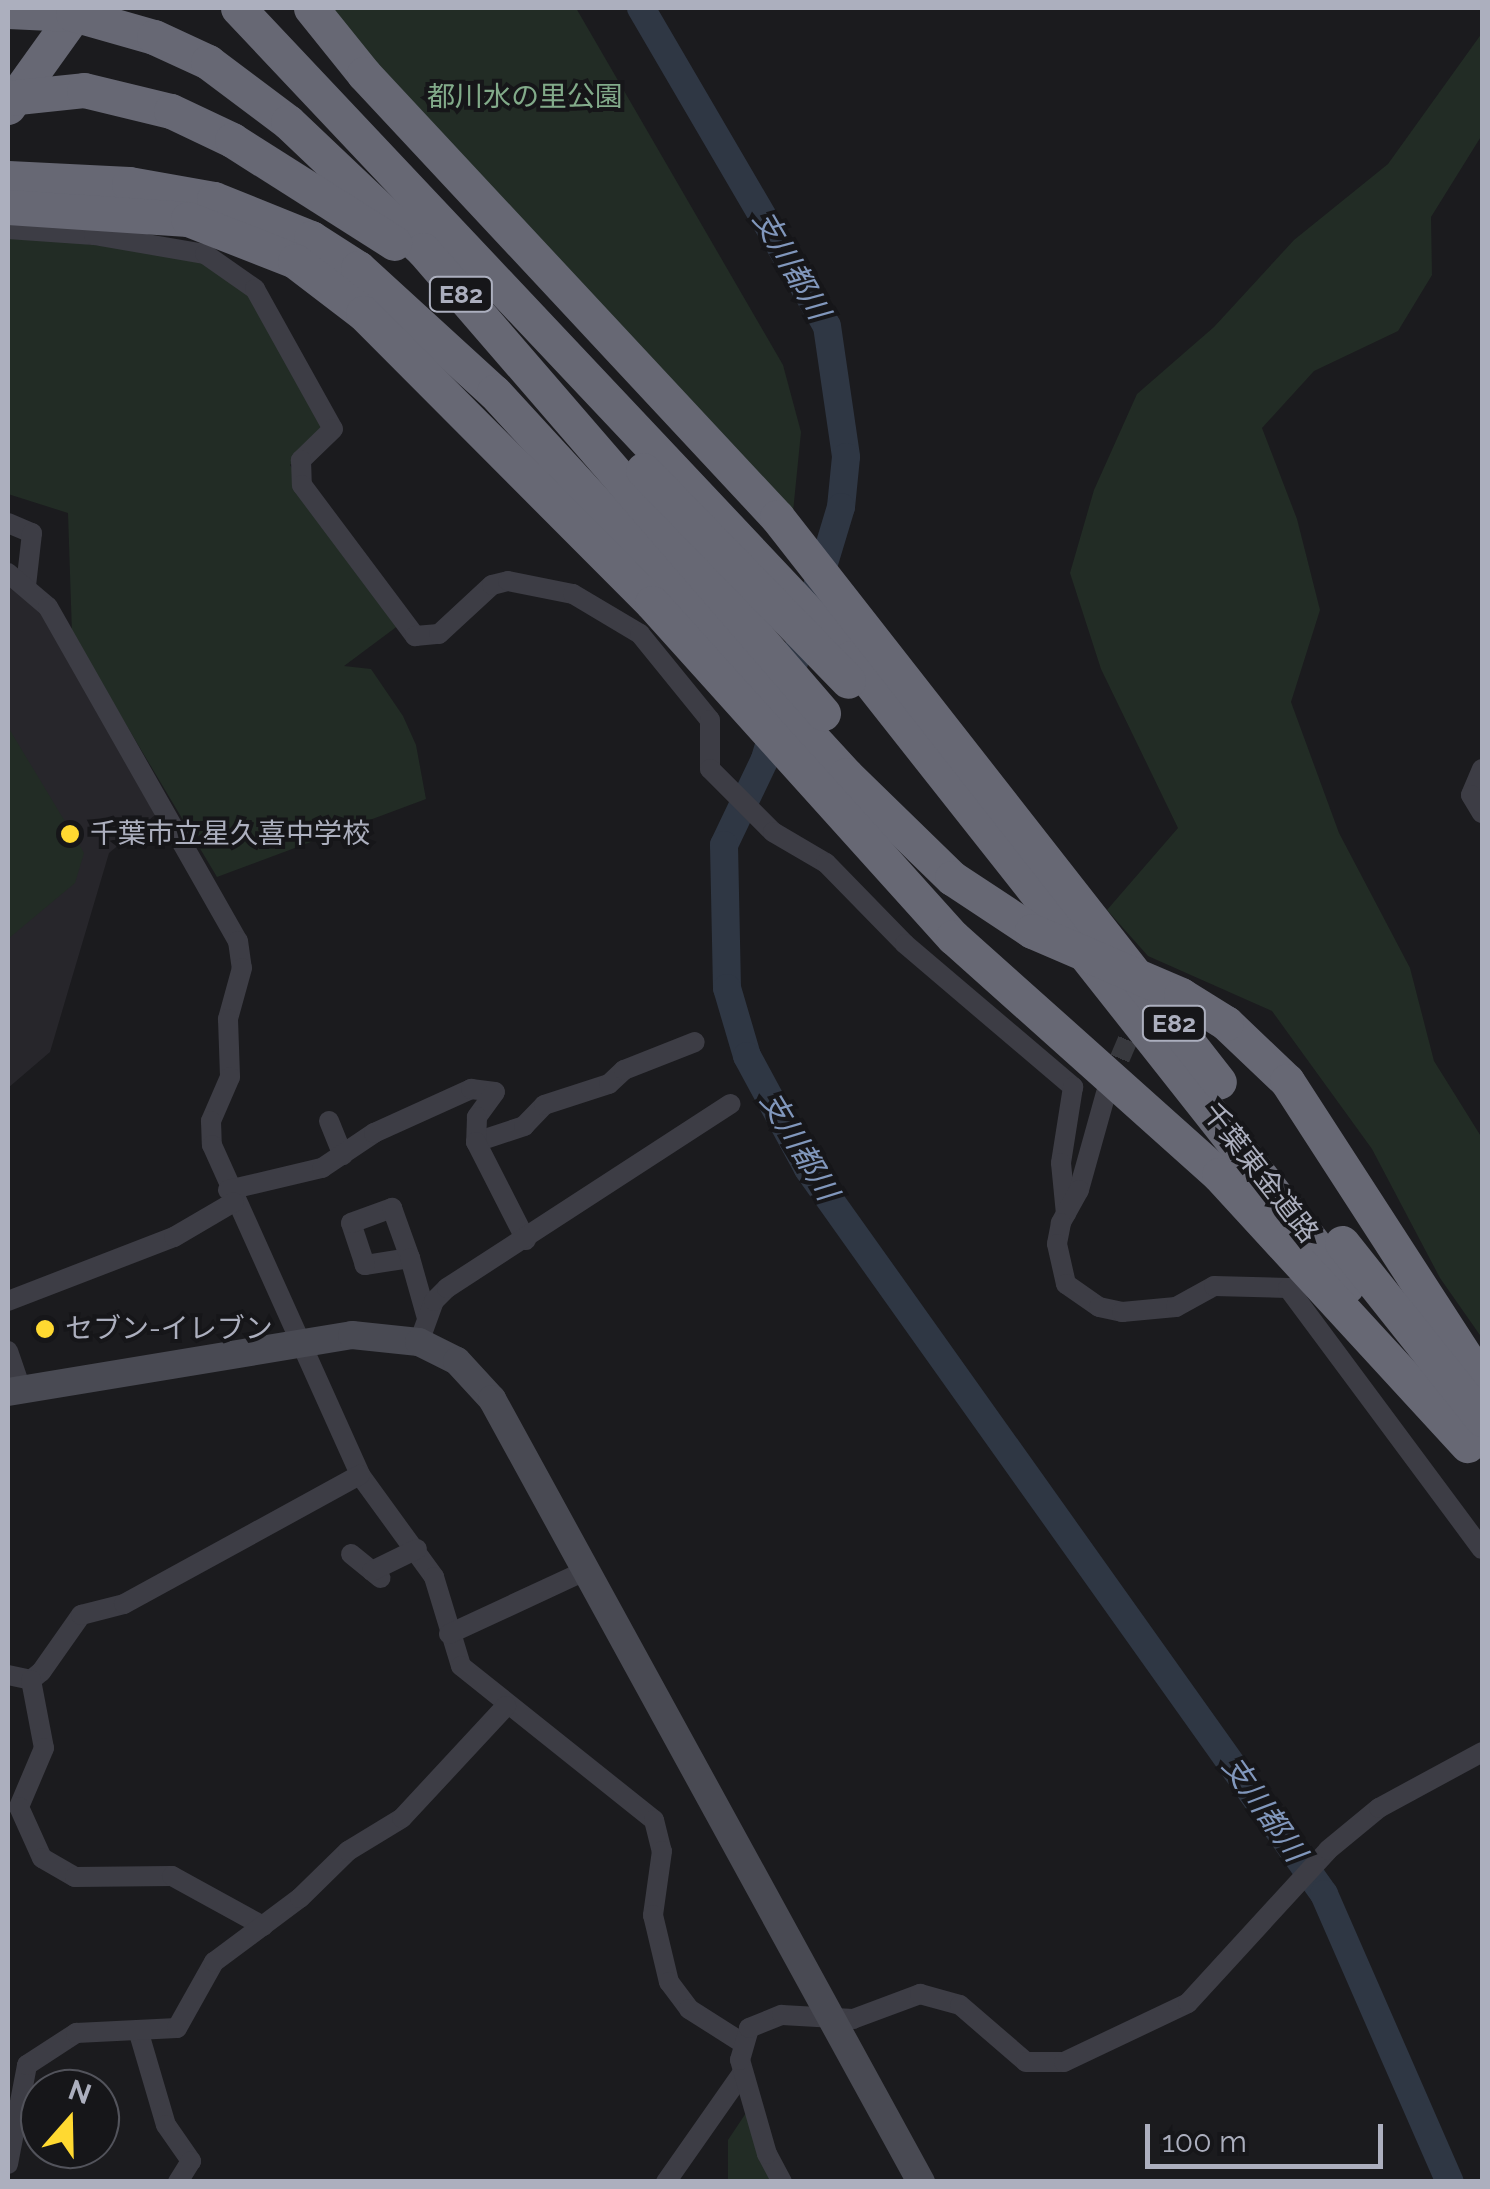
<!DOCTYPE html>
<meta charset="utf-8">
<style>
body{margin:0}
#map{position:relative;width:1490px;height:2189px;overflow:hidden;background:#1b1b1e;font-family:Raleway,"Noto Sans JP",sans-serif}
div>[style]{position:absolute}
.built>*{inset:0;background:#27262b}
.green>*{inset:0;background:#222c25}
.river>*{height:28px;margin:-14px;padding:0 14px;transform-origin:14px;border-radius:14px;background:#2f3744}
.street-tunnel>*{height:20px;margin-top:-10px;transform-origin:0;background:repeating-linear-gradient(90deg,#38393e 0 20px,transparent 0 30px)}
.street>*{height:20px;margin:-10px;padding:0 10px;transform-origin:10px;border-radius:10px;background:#3d3d45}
.secondary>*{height:28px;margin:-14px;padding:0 14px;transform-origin:14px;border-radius:14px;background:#494a53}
.highway>*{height:35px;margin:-17.5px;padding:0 17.5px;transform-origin:17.5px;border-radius:17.5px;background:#676874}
.highway-bridge>*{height:35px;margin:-17.5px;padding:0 17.5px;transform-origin:17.5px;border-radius:17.5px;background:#676874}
.dots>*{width:28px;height:28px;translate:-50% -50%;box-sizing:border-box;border:5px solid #161619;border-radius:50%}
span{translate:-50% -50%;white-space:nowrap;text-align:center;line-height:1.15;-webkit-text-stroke:8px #161619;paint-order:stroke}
.shield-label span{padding:2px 8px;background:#161619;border:2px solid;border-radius:8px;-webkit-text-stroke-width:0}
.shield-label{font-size:25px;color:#acafbe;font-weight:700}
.park-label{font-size:28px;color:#82ab8a}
.poi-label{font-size:28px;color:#acafbe}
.left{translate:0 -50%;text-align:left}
.street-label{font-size:28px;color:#acafbe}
.water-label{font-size:30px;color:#8197bc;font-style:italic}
.frame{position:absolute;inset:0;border:10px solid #acafbe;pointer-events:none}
.north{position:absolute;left:20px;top:2069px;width:100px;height:100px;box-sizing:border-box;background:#161619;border:2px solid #52535b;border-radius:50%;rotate:20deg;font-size:28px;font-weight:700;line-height:40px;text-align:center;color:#acafbe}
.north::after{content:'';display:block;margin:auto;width:35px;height:45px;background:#ffd931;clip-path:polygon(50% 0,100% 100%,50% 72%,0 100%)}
.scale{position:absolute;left:1145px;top:2124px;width:238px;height:45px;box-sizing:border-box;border:5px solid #acafbe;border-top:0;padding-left:12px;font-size:30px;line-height:35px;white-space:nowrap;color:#acafbe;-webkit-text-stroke:8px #161619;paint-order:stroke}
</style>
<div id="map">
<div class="built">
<i style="clip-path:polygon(8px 581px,40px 607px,155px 815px,109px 853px,50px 1052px,8px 1088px)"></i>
</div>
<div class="green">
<i style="clip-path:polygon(326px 8px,576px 8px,783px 365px,801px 432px,793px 512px)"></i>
<i style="clip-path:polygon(1482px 33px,1482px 135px,1431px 217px,1432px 275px,1398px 331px,1314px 371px,1262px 428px,1297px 519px,1320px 610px,1291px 702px,1339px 833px,1410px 968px,1434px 1061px,1482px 1138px,1482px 1338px,1440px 1278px,1372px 1149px,1272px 1011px,1148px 956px,1107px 910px,1178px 828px,1101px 669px,1070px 573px,1094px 490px,1137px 394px,1214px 327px,1294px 240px,1388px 164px)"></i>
<i style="clip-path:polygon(8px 235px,198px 257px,250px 297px,321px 427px,290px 465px,399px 625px,344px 666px,371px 669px,403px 716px,416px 745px,426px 799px,217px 877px,72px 634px,68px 513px,8px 494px)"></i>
<i style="clip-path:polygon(8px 727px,84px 853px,75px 883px,8px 939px)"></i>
<i style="clip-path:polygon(746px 2113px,771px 2181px,728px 2181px,728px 2140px)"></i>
</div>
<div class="river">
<i style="left:641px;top:8px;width:368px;rotate:59.7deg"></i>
<i style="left:827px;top:326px;width:132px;rotate:81.7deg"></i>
<i style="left:846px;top:457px;width:50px;rotate:95.7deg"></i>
<i style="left:841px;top:507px;width:263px;rotate:106.8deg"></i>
<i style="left:765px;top:759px;width:95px;rotate:115.5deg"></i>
<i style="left:724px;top:845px;width:143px;rotate:88.8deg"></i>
<i style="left:727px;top:988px;width:71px;rotate:73.6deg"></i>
<i style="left:747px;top:1056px;width:128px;rotate:61.6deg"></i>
<i style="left:808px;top:1169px;width:890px;rotate:54.56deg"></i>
<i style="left:1324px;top:1894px;width:314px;rotate:66.4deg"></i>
</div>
<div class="street-tunnel">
<i style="left:1108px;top:1086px;width:76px;rotate:-66.8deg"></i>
</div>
<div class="street">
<i style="left:8px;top:229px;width:86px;rotate:4deg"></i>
<i style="left:94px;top:235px;width:113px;rotate:9.7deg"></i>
<i style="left:205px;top:254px;width:61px;rotate:35deg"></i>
<i style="left:255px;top:289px;width:160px;rotate:60.9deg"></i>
<i style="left:333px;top:429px;width:45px;rotate:135.9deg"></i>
<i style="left:301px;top:460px;width:25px;rotate:88deg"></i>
<i style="left:302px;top:485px;width:189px;rotate:53.2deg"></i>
<i style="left:415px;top:636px;width:24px;rotate:-5deg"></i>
<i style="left:439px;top:634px;width:72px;rotate:-42.8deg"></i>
<i style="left:492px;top:585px;width:16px;rotate:-14deg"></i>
<i style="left:508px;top:581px;width:66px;rotate:11.3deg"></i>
<i style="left:573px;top:594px;width:78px;rotate:30.8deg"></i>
<i style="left:640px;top:634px;width:111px;rotate:50.9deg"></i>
<i style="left:710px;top:720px;width:49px;rotate:90deg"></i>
<i style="left:710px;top:769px;width:89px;rotate:45deg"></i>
<i style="left:773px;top:832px;width:61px;rotate:30.3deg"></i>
<i style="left:826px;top:863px;width:113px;rotate:45.7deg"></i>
<i style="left:905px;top:944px;width:221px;rotate:40.4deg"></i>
<i style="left:1073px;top:1087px;width:77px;rotate:99deg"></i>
<i style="left:1061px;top:1163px;width:51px;rotate:84.4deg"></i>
<i style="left:8px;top:523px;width:26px;rotate:23deg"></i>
<i style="left:32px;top:533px;width:53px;rotate:96.5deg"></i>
<i style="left:8px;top:573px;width:52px;rotate:40.4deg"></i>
<i style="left:48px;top:607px;width:384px;rotate:60.4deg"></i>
<i style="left:238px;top:941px;width:27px;rotate:82deg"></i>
<i style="left:242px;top:968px;width:53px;rotate:105.4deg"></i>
<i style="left:228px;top:1019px;width:58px;rotate:88deg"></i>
<i style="left:230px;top:1077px;width:48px;rotate:113.4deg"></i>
<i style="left:211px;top:1121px;width:24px;rotate:88deg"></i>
<i style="left:212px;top:1145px;width:362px;rotate:65.8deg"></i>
<i style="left:360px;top:1475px;width:126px;rotate:54deg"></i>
<i style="left:434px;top:1577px;width:93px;rotate:73.1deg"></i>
<i style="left:461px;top:1666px;width:247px;rotate:38.6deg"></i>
<i style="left:654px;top:1820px;width:32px;rotate:76deg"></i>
<i style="left:662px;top:1851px;width:65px;rotate:98deg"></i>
<i style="left:653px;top:1915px;width:69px;rotate:76.6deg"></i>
<i style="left:669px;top:1982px;width:34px;rotate:53deg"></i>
<i style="left:689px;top:2009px;width:62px;rotate:32.4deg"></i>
<i style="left:1482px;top:769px;width:28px;rotate:113deg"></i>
<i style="left:1471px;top:795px;width:21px;rotate:59deg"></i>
<i style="left:1106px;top:1093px;width:101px;rotate:105.6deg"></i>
<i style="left:1079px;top:1190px;width:38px;rotate:119deg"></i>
<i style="left:1061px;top:1223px;width:21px;rotate:101deg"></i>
<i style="left:1057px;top:1244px;width:41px;rotate:77.3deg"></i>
<i style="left:1066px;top:1284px;width:40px;rotate:34.9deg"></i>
<i style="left:1099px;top:1307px;width:24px;rotate:12deg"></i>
<i style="left:1122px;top:1312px;width:54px;rotate:-5.3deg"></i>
<i style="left:1176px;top:1307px;width:43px;rotate:-28.9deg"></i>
<i style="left:1214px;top:1286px;width:74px;rotate:1.5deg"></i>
<i style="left:1288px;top:1288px;width:325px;rotate:53.4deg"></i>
<i style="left:329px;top:1121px;width:37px;rotate:68deg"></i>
<i style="left:476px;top:1142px;width:51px;rotate:-18.4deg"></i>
<i style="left:524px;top:1126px;width:29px;rotate:-46deg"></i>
<i style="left:544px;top:1105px;width:68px;rotate:-17.9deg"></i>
<i style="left:609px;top:1084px;width:21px;rotate:-43deg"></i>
<i style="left:624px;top:1070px;width:76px;rotate:-21.5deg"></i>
<i style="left:228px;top:1190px;width:97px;rotate:-13.2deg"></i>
<i style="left:322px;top:1168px;width:63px;rotate:-33.9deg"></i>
<i style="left:374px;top:1133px;width:107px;rotate:-24.4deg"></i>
<i style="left:471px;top:1089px;width:24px;rotate:7deg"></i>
<i style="left:495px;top:1092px;width:31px;rotate:126deg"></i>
<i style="left:477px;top:1117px;width:25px;rotate:92deg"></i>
<i style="left:476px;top:1142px;width:110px;rotate:63deg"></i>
<i style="left:410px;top:1258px;width:46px;rotate:171.2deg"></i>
<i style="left:365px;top:1265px;width:44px;rotate:-108.4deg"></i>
<i style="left:351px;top:1223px;width:44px;rotate:-20.1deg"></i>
<i style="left:392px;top:1208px;width:53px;rotate:70.2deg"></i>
<i style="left:410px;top:1258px;width:62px;rotate:74.2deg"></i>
<i style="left:8px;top:1301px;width:178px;rotate:-21.1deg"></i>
<i style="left:174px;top:1237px;width:69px;rotate:-30.3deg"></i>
<i style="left:419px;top:1342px;width:44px;rotate:-69.9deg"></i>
<i style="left:434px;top:1301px;width:18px;rotate:-45deg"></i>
<i style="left:447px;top:1288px;width:338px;rotate:-33deg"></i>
<i style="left:8px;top:1351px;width:40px;rotate:71.1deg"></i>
<i style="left:351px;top:1554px;width:38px;rotate:39deg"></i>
<i style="left:372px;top:1571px;width:50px;rotate:-26.1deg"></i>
<i style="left:449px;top:1634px;width:152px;rotate:-24.9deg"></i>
<i style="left:8px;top:1675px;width:24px;rotate:12deg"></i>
<i style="left:31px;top:1680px;width:13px;rotate:-39deg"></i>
<i style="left:41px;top:1672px;width:70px;rotate:-54.9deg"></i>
<i style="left:81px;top:1615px;width:44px;rotate:-14.3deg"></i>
<i style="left:124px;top:1604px;width:269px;rotate:-28.7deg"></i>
<i style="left:31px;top:1680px;width:69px;rotate:79.2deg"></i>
<i style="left:44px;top:1748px;width:64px;rotate:113deg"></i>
<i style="left:19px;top:1807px;width:56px;rotate:65.7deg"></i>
<i style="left:42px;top:1858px;width:38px;rotate:30deg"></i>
<i style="left:75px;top:1877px;width:97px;rotate:-0.6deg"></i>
<i style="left:172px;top:1876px;width:104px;rotate:28.8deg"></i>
<i style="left:138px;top:2030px;width:99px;rotate:73.6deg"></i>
<i style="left:166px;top:2125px;width:44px;rotate:55.2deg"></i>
<i style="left:191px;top:2161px;width:25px;rotate:122deg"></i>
<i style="left:8px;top:2164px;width:101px;rotate:-79.1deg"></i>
<i style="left:27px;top:2065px;width:59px;rotate:-33.1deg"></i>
<i style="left:76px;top:2033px;width:101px;rotate:-2.8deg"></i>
<i style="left:177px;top:2028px;width:76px;rotate:-60.7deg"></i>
<i style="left:214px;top:1962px;width:107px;rotate:-36.7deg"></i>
<i style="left:300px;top:1898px;width:67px;rotate:-44.4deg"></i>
<i style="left:348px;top:1851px;width:63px;rotate:-31.4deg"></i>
<i style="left:402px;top:1818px;width:153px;rotate:-47.1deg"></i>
<i style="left:666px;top:2182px;width:134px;rotate:-55deg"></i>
<i style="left:782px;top:2182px;width:32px;rotate:-118deg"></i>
<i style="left:767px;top:2154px;width:98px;rotate:-106deg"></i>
<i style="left:740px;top:2060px;width:33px;rotate:-74deg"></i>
<i style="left:749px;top:2028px;width:35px;rotate:-22deg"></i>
<i style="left:782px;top:2015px;width:71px;rotate:3.2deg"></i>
<i style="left:853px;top:2019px;width:72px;rotate:-20.5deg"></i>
<i style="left:920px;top:1994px;width:41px;rotate:15.4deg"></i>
<i style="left:960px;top:2005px;width:87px;rotate:40.8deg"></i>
<i style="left:1026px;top:2062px;width:38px"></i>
<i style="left:1064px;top:2062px;width:137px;rotate:-25.4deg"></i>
<i style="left:1188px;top:2003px;width:207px;rotate:-47.5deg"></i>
<i style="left:1328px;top:1850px;width:66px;rotate:-39.5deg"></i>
<i style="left:1379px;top:1808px;width:117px;rotate:-28.5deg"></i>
</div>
<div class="secondary">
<i style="left:8px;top:1392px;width:349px;rotate:-9.4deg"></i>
<i style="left:352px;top:1335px;width:67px;rotate:6deg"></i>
<i style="left:419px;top:1342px;width:42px;rotate:26.6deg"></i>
<i style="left:457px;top:1361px;width:52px;rotate:47.4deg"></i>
<i style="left:492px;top:1399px;width:893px;rotate:61.28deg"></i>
</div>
<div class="highway">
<i style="left:238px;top:8px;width:893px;rotate:46.68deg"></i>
<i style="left:851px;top:658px;width:800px;rotate:51.7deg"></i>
<i style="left:311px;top:8px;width:85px;rotate:51.2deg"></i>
<i style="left:364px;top:74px;width:606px;rotate:47.01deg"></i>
<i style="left:777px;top:517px;width:717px;rotate:51.96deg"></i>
<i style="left:8px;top:107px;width:122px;rotate:-54.4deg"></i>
<i style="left:8px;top:178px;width:121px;rotate:2.8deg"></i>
<i style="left:129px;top:184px;width:86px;rotate:10deg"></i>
<i style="left:214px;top:199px;width:105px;rotate:21.9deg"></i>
<i style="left:311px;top:238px;width:56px;rotate:32.6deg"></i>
<i style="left:358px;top:268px;width:184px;rotate:42.4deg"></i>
<i style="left:494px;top:392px;width:520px;rotate:47.42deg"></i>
<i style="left:846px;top:775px;width:148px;rotate:44.2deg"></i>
<i style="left:8px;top:207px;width:180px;rotate:3.8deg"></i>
<i style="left:188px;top:219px;width:115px;rotate:21.4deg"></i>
<i style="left:295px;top:261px;width:86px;rotate:37.4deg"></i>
<i style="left:363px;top:313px;width:409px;rotate:45.1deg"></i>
<i style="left:652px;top:603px;width:450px;rotate:48deg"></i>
<i style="left:953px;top:937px;width:357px;rotate:41.8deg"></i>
<i style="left:1219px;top:1175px;width:367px;rotate:47.4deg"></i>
<i style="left:1226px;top:1023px;width:84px;rotate:43.6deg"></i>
<i style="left:1287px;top:1081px;width:359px;rotate:57.1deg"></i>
<i style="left:1342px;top:1243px;width:225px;rotate:51.5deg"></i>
</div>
<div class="highway-bridge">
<i style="left:8px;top:11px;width:65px;rotate:2.6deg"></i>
<i style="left:73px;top:14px;width:84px;rotate:15.9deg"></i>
<i style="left:154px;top:37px;width:60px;rotate:24.8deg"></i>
<i style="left:208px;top:62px;width:100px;rotate:36.9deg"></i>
<i style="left:288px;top:122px;width:186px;rotate:43.5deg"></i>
<i style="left:423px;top:250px;width:612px;rotate:49.18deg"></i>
<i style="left:8px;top:98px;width:76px;rotate:-6deg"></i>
<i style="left:84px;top:90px;width:89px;rotate:13.6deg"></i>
<i style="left:171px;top:111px;width:68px;rotate:25.4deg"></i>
<i style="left:232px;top:140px;width:192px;rotate:32.4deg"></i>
<i style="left:643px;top:470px;width:294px;rotate:45.8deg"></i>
<i style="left:952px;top:878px;width:96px;rotate:33.5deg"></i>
<i style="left:1032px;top:931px;width:162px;rotate:23.2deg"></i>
<i style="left:1181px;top:995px;width:53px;rotate:31.9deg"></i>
</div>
<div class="dots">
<i style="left:70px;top:834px;background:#ffd931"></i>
<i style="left:45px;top:1329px;background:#ffd931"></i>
</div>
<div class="shield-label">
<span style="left:461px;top:294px">E82</span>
<span style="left:1174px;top:1023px">E82</span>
</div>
<div class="park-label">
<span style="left:525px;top:97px">都川水の里公園</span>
</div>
<div class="poi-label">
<span class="left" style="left:90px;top:834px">千葉市立星久喜中学校</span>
<span class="left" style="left:65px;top:1329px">セブン-イレブン</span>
</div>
<div class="street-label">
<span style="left:1260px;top:1173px;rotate:52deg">千葉東金道路</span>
</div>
<div class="water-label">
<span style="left:791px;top:265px;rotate:60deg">支川都川</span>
<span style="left:799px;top:1146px;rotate:59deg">支川都川</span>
<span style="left:1264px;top:1809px;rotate:55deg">支川都川</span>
</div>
<div class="frame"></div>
<div class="north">N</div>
<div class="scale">100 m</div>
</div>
